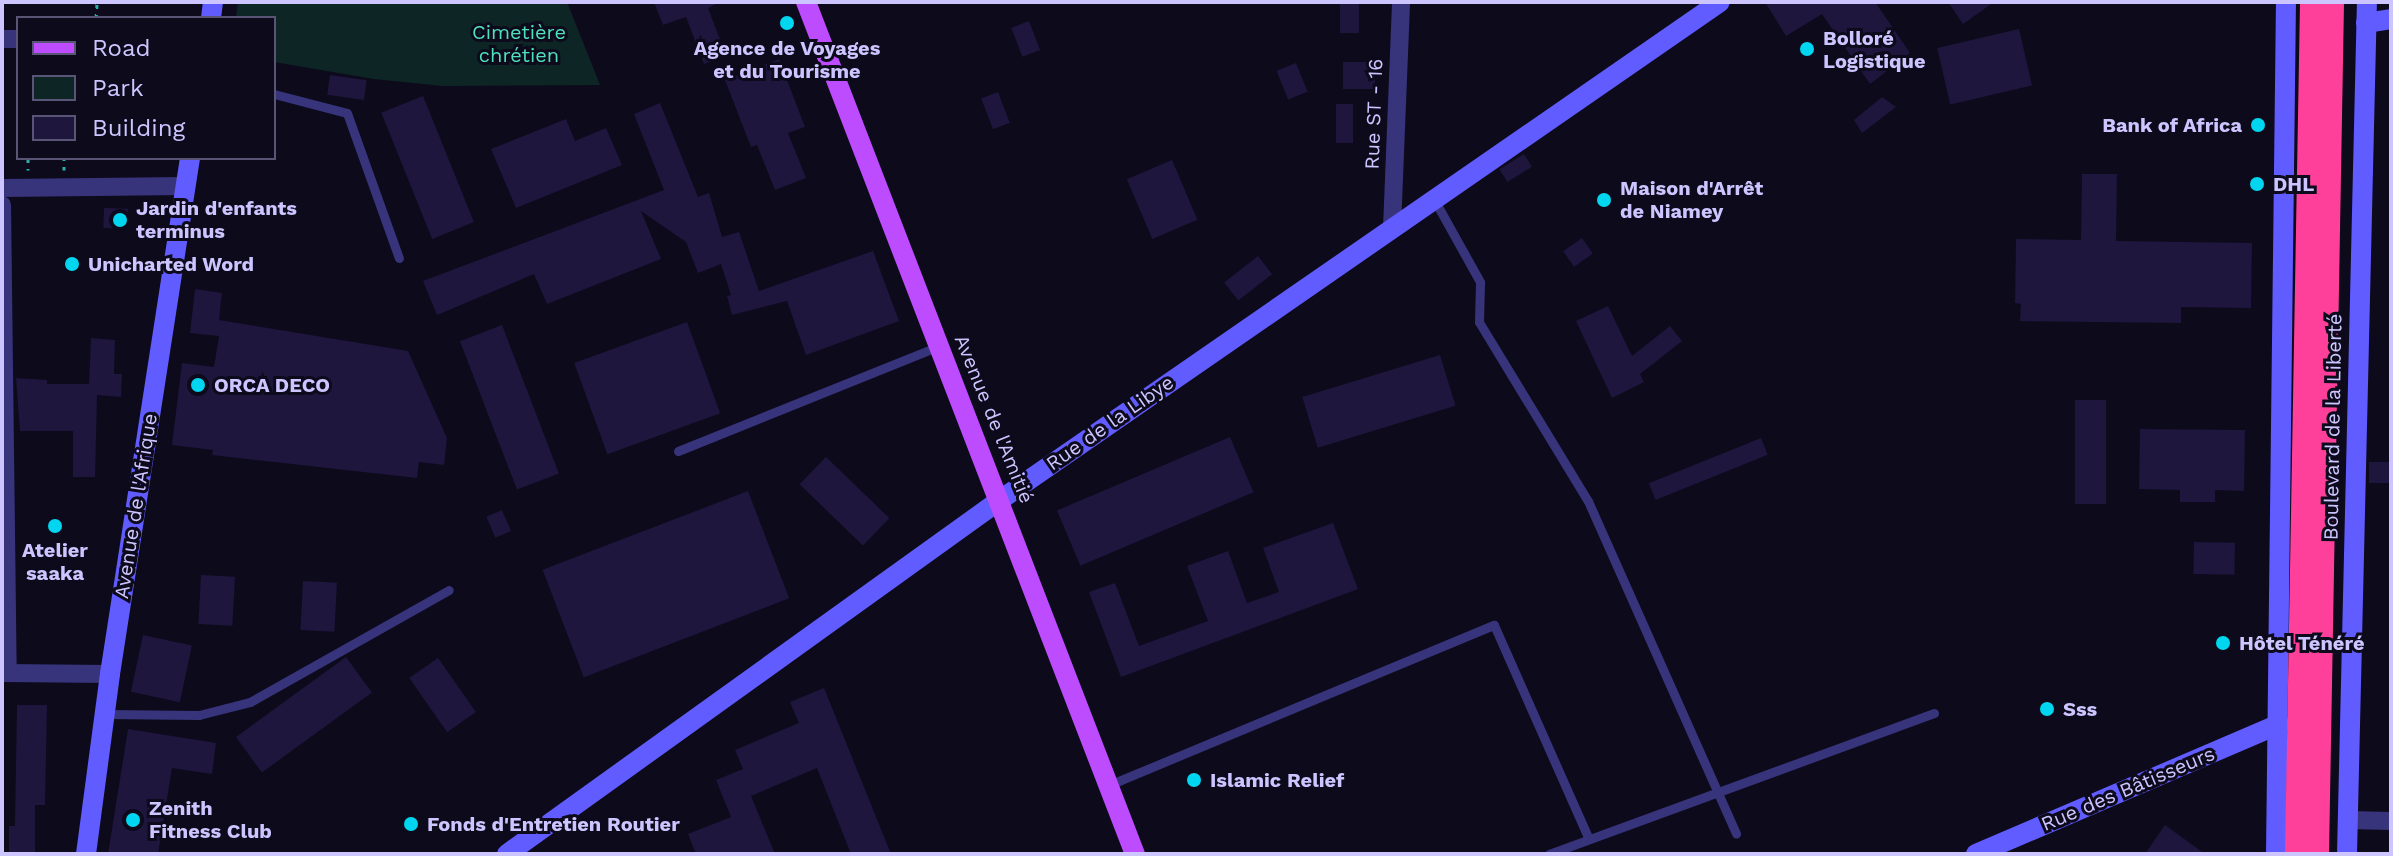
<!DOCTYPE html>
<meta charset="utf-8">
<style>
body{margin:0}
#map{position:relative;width:2393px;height:856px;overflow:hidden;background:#0d0a1c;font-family:"Work Sans",sans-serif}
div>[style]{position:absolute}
.green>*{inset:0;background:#0d2625}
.building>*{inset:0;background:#1e163d;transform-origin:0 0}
.path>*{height:3px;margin-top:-1.5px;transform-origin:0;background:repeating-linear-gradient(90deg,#29afa8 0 4px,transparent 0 10px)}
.lane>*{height:9px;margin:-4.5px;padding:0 4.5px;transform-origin:4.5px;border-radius:4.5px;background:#37347c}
.street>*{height:18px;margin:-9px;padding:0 9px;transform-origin:9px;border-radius:9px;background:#37347c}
.secondary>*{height:20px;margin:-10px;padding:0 10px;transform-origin:10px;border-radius:10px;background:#615cff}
.primary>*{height:20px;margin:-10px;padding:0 10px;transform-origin:10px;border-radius:10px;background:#bd4cff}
.highway>*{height:24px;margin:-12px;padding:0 12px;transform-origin:12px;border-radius:12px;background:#ff409a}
.dots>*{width:22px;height:22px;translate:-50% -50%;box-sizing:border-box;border:4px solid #0d0a1c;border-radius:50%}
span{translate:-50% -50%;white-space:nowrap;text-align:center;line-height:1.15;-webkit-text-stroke:6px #0d0a1c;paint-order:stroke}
.park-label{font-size:20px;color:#4fe1be}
.poi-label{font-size:20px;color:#ccc5ff;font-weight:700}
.left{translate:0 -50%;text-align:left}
.right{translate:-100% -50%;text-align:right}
.street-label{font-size:20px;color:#ccc5ff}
.frame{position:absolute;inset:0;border:4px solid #ccc5ff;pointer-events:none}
.legend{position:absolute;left:16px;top:16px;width:260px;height:144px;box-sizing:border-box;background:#0d0a1c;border:2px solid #595577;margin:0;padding:10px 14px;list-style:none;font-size:24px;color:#ccc5ff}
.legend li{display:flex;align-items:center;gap:16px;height:40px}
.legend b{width:40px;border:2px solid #595577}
</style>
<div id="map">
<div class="green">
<i style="clip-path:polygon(238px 2px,567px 2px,600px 85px,443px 86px,374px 79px,274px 62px,274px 18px,236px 18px)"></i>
</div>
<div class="building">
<i style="clip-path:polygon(654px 2px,720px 2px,708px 8px,726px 55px,704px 64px,686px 17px,663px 25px)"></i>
<i style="left:1340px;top:2px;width:19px;height:31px"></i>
<i style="clip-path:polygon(1765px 2px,1875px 2px,1910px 53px,1870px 84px,1822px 14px,1786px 36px)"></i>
<i style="clip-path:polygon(1948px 2px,1994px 2px,1963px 24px)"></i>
<i style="left:1029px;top:21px;width:31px;height:19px;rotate:69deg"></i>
<i style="left:2019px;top:29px;width:58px;height:84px;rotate:77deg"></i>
<i style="clip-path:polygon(779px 59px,805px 127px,788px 133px,806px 178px,775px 190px,757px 145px,751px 147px,725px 80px)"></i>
<i style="left:1343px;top:62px;width:32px;height:27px"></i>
<i style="left:1296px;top:63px;width:31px;height:21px;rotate:68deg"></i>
<i style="left:330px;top:75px;width:37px;height:20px;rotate:8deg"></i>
<i style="left:998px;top:92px;width:33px;height:18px;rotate:69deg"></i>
<i style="left:423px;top:96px;width:136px;height:45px;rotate:68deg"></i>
<i style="clip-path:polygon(1882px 97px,1896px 107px,1862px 133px,1854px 120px)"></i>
<i style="clip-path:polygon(660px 103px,698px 197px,709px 193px,722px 237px,739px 232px,759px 291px,873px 251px,899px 321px,806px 355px,787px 301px,732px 315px,727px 296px,731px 295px,721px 264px,698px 273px,686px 242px,641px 211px,661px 259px,547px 304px,534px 274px,437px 315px,423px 281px,664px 190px,634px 114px)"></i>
<i style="left:1336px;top:104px;width:17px;height:39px"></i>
<i style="clip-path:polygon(566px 119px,575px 141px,606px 128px,622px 165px,516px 208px,491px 149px)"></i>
<i style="left:1524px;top:154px;width:15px;height:29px;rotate:58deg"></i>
<i style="left:1172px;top:160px;width:65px;height:49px;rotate:67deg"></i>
<i style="clip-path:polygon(2082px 174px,2117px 174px,2116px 241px,2252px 243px,2251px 308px,2181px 307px,2181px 323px,2020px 321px,2021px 304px,2015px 303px,2016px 239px,2081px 240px)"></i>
<i style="left:104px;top:208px;width:24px;height:20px;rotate:2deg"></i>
<i style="left:1582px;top:238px;width:19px;height:23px;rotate:55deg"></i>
<i style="left:1258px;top:256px;width:23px;height:43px;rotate:52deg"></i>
<i style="clip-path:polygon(195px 289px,222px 293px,219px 320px,408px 351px,447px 438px,444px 465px,419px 462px,417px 478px,212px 455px,213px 450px,172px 445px,182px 363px,214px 367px,219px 336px,190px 333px)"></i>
<i style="clip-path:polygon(1608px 306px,1632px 356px,1670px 326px,1682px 341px,1640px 374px,1644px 382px,1612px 398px,1576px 321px)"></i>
<i style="left:687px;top:322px;width:97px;height:120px;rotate:70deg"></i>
<i style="left:502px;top:325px;width:159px;height:45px;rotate:69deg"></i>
<i style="clip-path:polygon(91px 338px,115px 340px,114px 374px,122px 374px,121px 397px,97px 395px,95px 477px,73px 477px,73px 431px,20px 431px,16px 378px,47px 380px,47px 384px,89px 384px)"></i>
<i style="left:1440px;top:355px;width:53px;height:144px;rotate:73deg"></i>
<i style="left:2075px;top:400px;width:31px;height:104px"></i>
<i style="clip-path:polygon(2140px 429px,2245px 430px,2244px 491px,2215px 490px,2215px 502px,2180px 502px,2180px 490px,2139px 489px)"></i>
<i style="left:1230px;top:437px;width:60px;height:188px;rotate:67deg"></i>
<i style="left:1761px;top:438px;width:18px;height:121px;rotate:68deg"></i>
<i style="left:826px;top:457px;width:88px;height:38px;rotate:44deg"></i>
<i style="left:2369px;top:462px;width:22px;height:21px"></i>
<i style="left:748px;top:491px;width:115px;height:220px;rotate:69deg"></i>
<i style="left:502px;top:510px;width:23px;height:17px;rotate:67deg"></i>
<i style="clip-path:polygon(1333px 523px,1358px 589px,1121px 677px,1089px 592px,1115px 583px,1139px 646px,1208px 621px,1187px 566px,1228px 551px,1247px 603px,1279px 592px,1263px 548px)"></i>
<i style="left:2194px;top:542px;width:41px;height:32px;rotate:1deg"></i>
<i style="left:201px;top:575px;width:34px;height:49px;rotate:3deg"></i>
<i style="left:303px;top:581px;width:34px;height:49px;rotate:3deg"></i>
<i style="left:143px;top:635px;width:50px;height:58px;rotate:12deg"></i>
<i style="left:346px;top:657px;width:44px;height:136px;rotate:54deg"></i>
<i style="left:438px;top:658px;width:66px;height:35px;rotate:55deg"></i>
<i style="clip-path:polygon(824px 688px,891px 854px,851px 854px,817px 768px,751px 796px,775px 854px,696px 854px,688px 834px,731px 817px,716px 780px,743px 769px,735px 750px,799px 723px,790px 702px)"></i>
<i style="clip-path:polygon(17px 705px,47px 705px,45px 805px,35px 805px,35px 854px,9px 854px,9px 826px,15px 826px)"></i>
<i style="clip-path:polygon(128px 729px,216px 743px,212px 774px,172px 768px,158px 854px,108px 854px)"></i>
<i style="clip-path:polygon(2165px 825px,2205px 854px,2145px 854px)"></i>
</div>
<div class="path">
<i style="left:96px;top:18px;width:16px;rotate:-86deg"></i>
<i style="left:28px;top:158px;width:12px;rotate:90deg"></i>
<i style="left:64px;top:170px;width:12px;rotate:-90deg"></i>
</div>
<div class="lane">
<i style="left:274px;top:94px;width:75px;rotate:14.6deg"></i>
<i style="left:347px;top:113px;width:154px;rotate:70.3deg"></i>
<i style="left:1435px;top:201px;width:93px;rotate:60.9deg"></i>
<i style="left:1480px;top:282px;width:40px;rotate:91.4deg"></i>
<i style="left:1479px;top:322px;width:210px;rotate:58.7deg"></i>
<i style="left:1588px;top:501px;width:364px;rotate:66deg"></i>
<i style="left:678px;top:451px;width:281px;rotate:-21.9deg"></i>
<i style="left:105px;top:714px;width:94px;rotate:0.6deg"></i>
<i style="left:199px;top:715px;width:53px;rotate:-14.3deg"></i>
<i style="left:250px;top:702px;width:228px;rotate:-29.4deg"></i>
<i style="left:1109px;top:785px;width:417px;rotate:-22.6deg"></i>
<i style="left:1494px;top:625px;width:234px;rotate:66.1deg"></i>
<i style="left:1549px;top:854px;width:410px;rotate:-20.1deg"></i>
</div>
<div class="street">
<i style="left:2px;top:39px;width:16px"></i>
<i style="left:2px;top:188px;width:183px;rotate:-0.6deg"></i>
<i style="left:2px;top:205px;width:468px;rotate:89.3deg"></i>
<i style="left:1392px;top:228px;width:226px;rotate:-87.7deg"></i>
<i style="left:2px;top:673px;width:108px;rotate:0.5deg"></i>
<i style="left:2348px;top:820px;width:43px;rotate:1.3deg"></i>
</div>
<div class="secondary">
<i style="left:211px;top:18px;width:16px;rotate:-83deg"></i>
<i style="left:2366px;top:23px;width:25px;rotate:-9deg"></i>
<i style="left:86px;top:854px;width:182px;rotate:-82.4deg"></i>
<i style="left:110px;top:674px;width:522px;rotate:-81.19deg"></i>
<i style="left:507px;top:854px;width:607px;rotate:-35.68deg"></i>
<i style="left:1000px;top:500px;width:875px;rotate:-34.67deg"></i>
<i style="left:1976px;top:854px;width:330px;rotate:-23.2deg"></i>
<i style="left:2276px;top:854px;width:852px;rotate:-89.33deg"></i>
<i style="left:2347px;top:854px;width:852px;rotate:-88.66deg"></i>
</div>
<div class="primary">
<i style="left:806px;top:2px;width:913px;rotate:68.89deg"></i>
</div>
<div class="highway">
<i style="left:2297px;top:854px;width:852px;rotate:-88.99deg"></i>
<i style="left:2317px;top:854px;width:852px;rotate:-88.99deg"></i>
</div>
<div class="dots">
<i style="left:787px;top:23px;background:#00d6f0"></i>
<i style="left:1807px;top:49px;background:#00d6f0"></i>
<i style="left:2258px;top:125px;background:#00d6f0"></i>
<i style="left:2257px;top:184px;background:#00d6f0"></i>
<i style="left:1604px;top:200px;background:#00d6f0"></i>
<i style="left:120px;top:220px;background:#00d6f0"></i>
<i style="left:72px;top:264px;background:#00d6f0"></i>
<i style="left:198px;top:385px;background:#00d6f0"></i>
<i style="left:55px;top:526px;background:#00d6f0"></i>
<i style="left:2223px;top:643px;background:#00d6f0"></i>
<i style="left:2047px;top:709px;background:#00d6f0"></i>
<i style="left:1194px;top:780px;background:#00d6f0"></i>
<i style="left:133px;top:820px;background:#00d6f0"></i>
<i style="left:411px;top:824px;background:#00d6f0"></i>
</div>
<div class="park-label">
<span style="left:519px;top:44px">Cimetière<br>chrétien</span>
</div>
<div class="poi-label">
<span class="left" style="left:1823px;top:50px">Bolloré<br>Logistique</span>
<span style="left:787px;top:60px">Agence de Voyages<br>et du Tourisme</span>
<span class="right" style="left:2242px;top:125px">Bank of Africa</span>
<span class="left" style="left:2273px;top:184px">DHL</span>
<span class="left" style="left:1620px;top:200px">Maison d'Arrêt<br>de Niamey</span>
<span class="left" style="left:136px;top:220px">Jardin d'enfants<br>terminus</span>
<span class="left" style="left:88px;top:264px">Unicharted Word</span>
<span class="left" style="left:214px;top:385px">ORCA DECO</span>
<span style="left:55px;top:562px">Atelier<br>saaka</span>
<span class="left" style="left:2239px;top:643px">Hôtel Ténéré</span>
<span class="left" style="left:2063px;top:709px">Sss</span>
<span class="left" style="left:1210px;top:780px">Islamic Relief</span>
<span class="left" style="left:149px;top:820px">Zenith<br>Fitness Club</span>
<span class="left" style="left:427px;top:824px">Fonds d'Entretien Routier</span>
</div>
<div class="street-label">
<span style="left:1374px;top:114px;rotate:-88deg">Rue ST - 16</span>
<span style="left:994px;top:419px;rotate:68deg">Avenue de l'Amitié</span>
<span style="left:1110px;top:423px;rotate:-35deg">Rue de la Libye</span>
<span style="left:2333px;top:427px;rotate:-89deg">Boulevard de la Liberté</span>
<span style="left:136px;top:506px;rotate:-81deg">Avenue de l'Afrique</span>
<span style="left:2128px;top:789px;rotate:-23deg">Rue des Bâtisseurs</span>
</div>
<div class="frame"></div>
<ul class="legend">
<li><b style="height:10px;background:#bd4cff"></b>Road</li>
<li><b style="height:22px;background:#0d2625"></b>Park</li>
<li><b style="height:22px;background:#1e163d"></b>Building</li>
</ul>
</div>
